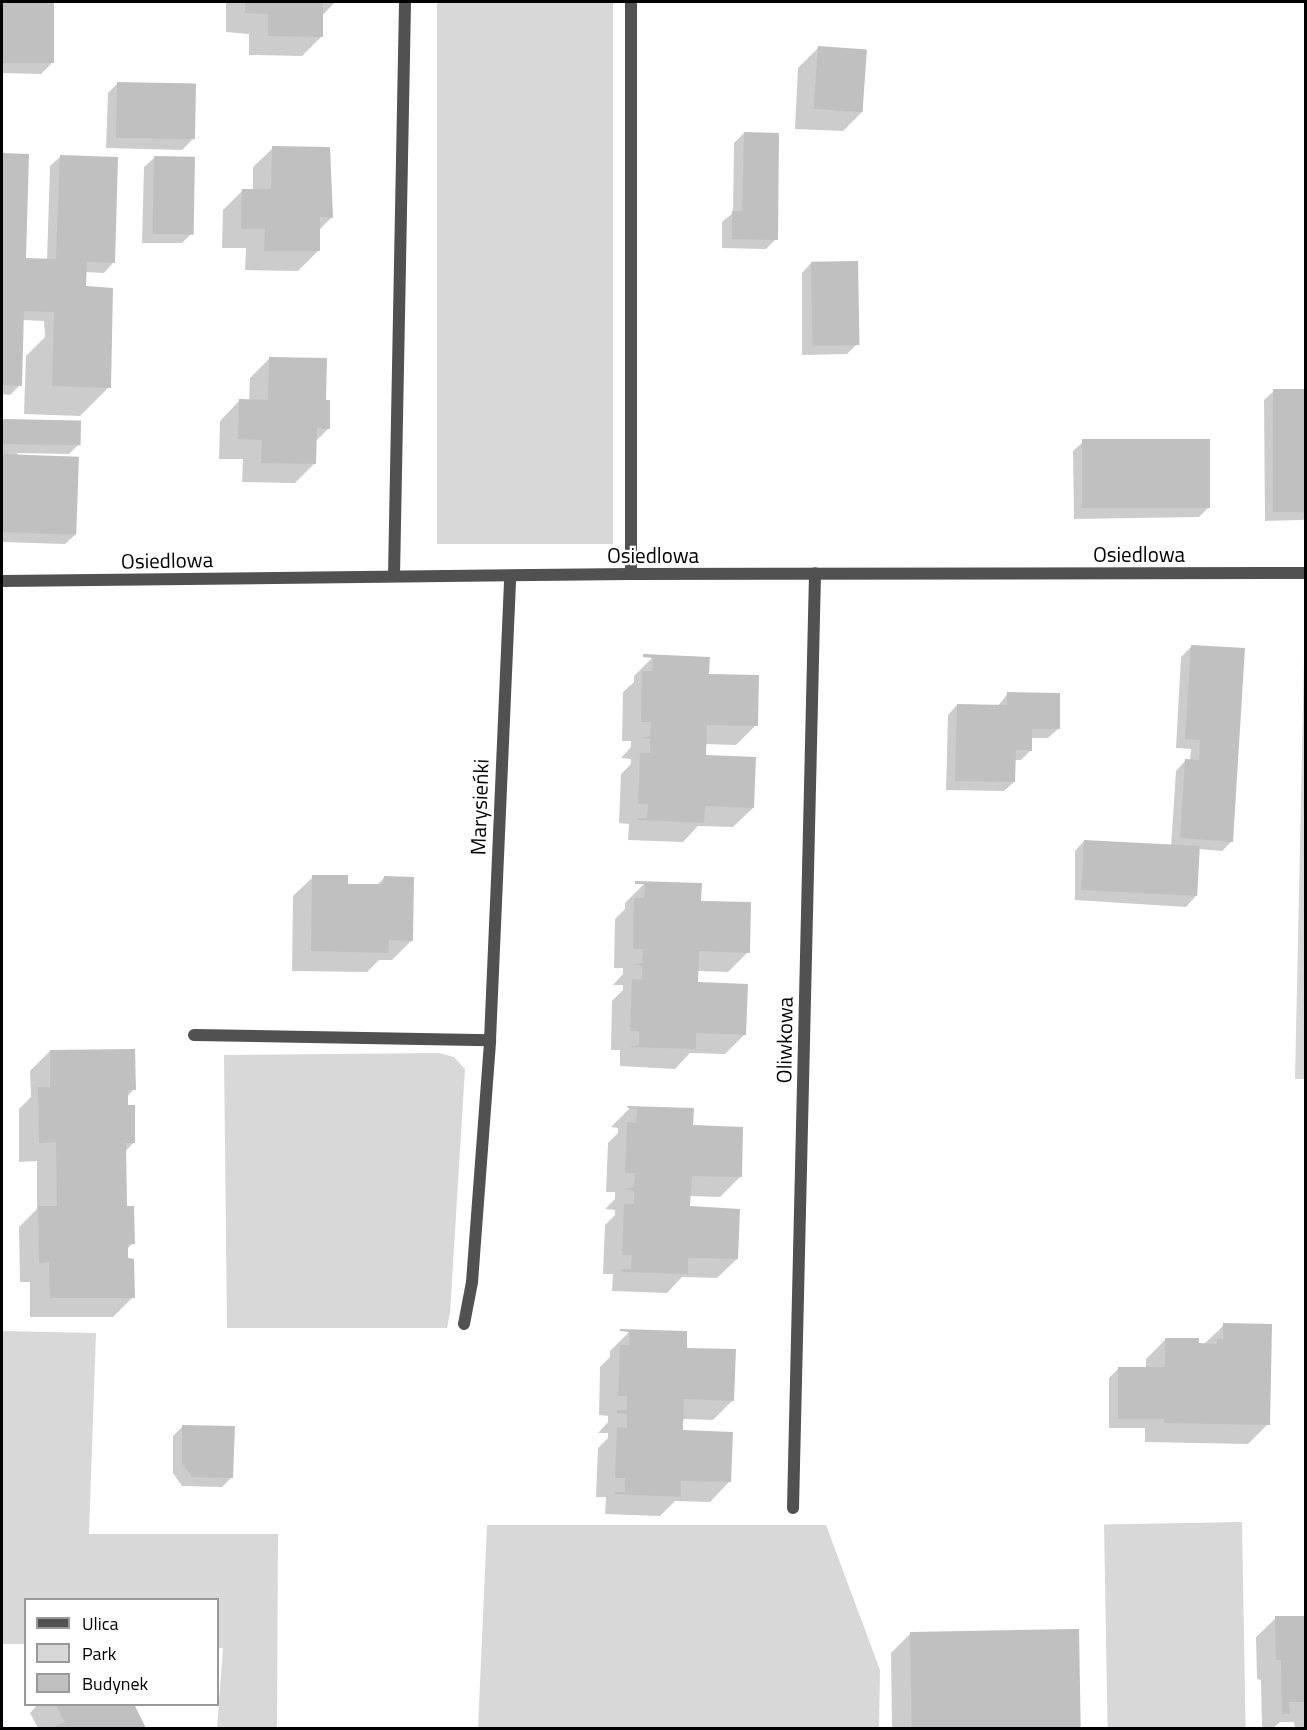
<!DOCTYPE html>
<meta charset="utf-8">
<style>
body{margin:0}
#map{position:relative;width:1307px;height:1730px;overflow:hidden;background:#fff;font-family:"Titillium Web",sans-serif}
div>[style]{position:absolute}
.green>*{inset:0;background:#d8d8d8;transform-origin:0 0}
.shadow>*{inset:0;background:#0003}
.building>*{inset:0;background:#c0c0c0;transform-origin:0 0}
.service>*{height:12px;margin:-6px;padding:0 6px;transform-origin:6px;border-radius:6px;background:#515151}
.minor>*{height:12px;margin:-6px;padding:0 6px;transform-origin:6px;border-radius:6px;background:#515151}
span{translate:-50% -50%;white-space:nowrap;text-align:center;line-height:1.15;-webkit-text-stroke:4.5px #fff;paint-order:stroke}
.street-label{font-size:21px;color:#000}
.frame{position:absolute;inset:0;border:3px solid #000;pointer-events:none}
.legend{position:absolute;left:24px;top:1598px;width:195px;height:108px;box-sizing:border-box;background:#fff;border:2px solid #999;margin:0;padding:8px 10px;list-style:none;font-size:18px;color:#000}
.legend li{display:flex;align-items:center;gap:12px;height:30px}
.legend b{width:30px;border:2px solid #999}
</style>
<div id="map">
<div class="green">
<i style="left:437px;top:2px;width:176px;height:542px"></i>
<i style="clip-path:polygon(1305px 612px,1306px 1079px,1295px 1079px)"></i>
<i style="clip-path:polygon(439px 1053px,454px 1057px,465px 1069px,450px 1313px,447px 1328px,227px 1328px,224px 1055px)"></i>
<i style="clip-path:polygon(2px 1331px,96px 1333px,89px 1534px,278px 1534px,277px 1728px,217px 1728px,223px 1648px,218px 1648px,218px 1600px,26px 1600px,25px 1644px,2px 1644px)"></i>
<i style="left:1242px;top:1522px;width:206px;height:138px;rotate:89deg"></i>
<i style="clip-path:polygon(487px 1525px,826px 1525px,880px 1670px,879px 1728px,478px 1728px)"></i>
</div>
<div class="shadow">
<i style="clip-path:polygon(2px 2px,53px 2px,51px 64px,41px 74px,2px 73px)"></i>
<i style="clip-path:polygon(226px 2px,335px 2px,322px 16px,322px 36px,302px 56px,249px 55px,249px 34px,226px 32px)"></i>
<i style="clip-path:polygon(818px 48px,863px 111px,843px 131px,795px 129px,798px 68px)"></i>
<i style="clip-path:polygon(118px 83px,192px 140px,182px 150px,106px 148px,108px 93px)"></i>
<i style="clip-path:polygon(744px 133px,776px 239px,766px 249px,722px 248px,722px 222px,733px 213px,734px 143px)"></i>
<i style="clip-path:polygon(273px 148px,332px 191px,332px 217px,318px 231px,318px 251px,298px 271px,245px 270px,246px 248px,222px 248px,223px 210px,243px 190px,253px 190px,253px 167px)"></i>
<i style="clip-path:polygon(2px 154px,27px 156px,25px 259px,47px 260px,50px 166px,60px 157px,113px 263px,104px 273px,85px 272px,84px 288px,109px 387px,80px 416px,24px 414px,26px 356px,45px 337px,44px 321px,23px 320px,20px 385px,10px 395px,2px 394px)"></i>
<i style="clip-path:polygon(154px 158px,192px 233px,182px 243px,142px 243px,144px 167px)"></i>
<i style="clip-path:polygon(811px 263px,857px 344px,847px 354px,802px 355px,802px 273px)"></i>
<i style="clip-path:polygon(1306px 333px,1306px 518px,1303px 520px,1265px 521px,1264px 400px,1274px 391px,1304px 391px)"></i>
<i style="clip-path:polygon(270px 358px,325px 402px,329px 428px,315px 442px,315px 463px,295px 483px,242px 482px,243px 459px,219px 459px,220px 421px,239px 401px,249px 401px,250px 378px)"></i>
<i style="clip-path:polygon(2px 421px,79px 422px,79px 444px,69px 454px,17px 453px,75px 535px,65px 544px,2px 542px)"></i>
<i style="clip-path:polygon(1083px 442px,1209px 507px,1199px 517px,1074px 519px,1073px 451px)"></i>
<i style="clip-path:polygon(1191px 647px,1232px 841px,1222px 851px,1198px 849px,1195px 897px,1186px 907px,1075px 900px,1075px 851px,1084px 841px,1171px 847px,1176px 771px,1185px 761px,1190px 761px,1191px 749px,1176px 748px,1181px 657px)"></i>
<i style="clip-path:polygon(654px 656px,708px 675px,756px 725px,736px 745px,705px 744px,705px 756px,753px 808px,733px 827px,698px 826px,683px 842px,628px 840px,629px 824px,619px 823px,621px 774px,631px 764px,631px 759px,621px 758px,631px 747px,631px 741px,622px 741px,623px 692px,634px 682px,634px 676px)"></i>
<i style="clip-path:polygon(1008px 693px,1058px 729px,1048px 738px,1031px 738px,1031px 750px,1021px 760px,1015px 760px,1014px 782px,1004px 791px,946px 790px,948px 715px,957px 705px,998px 706px)"></i>
<i style="clip-path:polygon(313px 877px,347px 886px,376px 886px,385px 877px,412px 940px,392px 960px,379px 960px,367px 972px,292px 971px,293px 896px)"></i>
<i style="clip-path:polygon(645px 883px,700px 902px,748px 952px,728px 972px,697px 971px,697px 983px,745px 1034px,725px 1054px,690px 1053px,675px 1069px,620px 1066px,620px 1050px,611px 1050px,612px 1001px,623px 990px,623px 985px,613px 985px,623px 974px,623px 968px,614px 968px,615px 919px,625px 909px,625px 903px)"></i>
<i style="clip-path:polygon(50px 1051px,134px 1089px,127px 1097px,134px 1142px,125px 1152px,125px 1208px,133px 1243px,126px 1250px,133px 1297px,113px 1317px,30px 1317px,30px 1282px,20px 1282px,19px 1227px,37px 1209px,37px 1161px,19px 1162px,19px 1109px,31px 1097px,30px 1071px)"></i>
<i style="clip-path:polygon(631px 1107px,692px 1110px,692px 1127px,740px 1177px,720px 1197px,689px 1196px,689px 1208px,737px 1259px,717px 1278px,682px 1277px,667px 1293px,612px 1291px,613px 1274px,603px 1274px,605px 1225px,615px 1215px,615px 1210px,605px 1209px,615px 1199px,615px 1192px,606px 1192px,608px 1143px,618px 1133px,618px 1128px,611px 1127px)"></i>
<i style="clip-path:polygon(1224px 1325px,1268px 1424px,1248px 1444px,1145px 1442px,1145px 1428px,1109px 1428px,1109px 1378px,1119px 1368px,1146px 1368px,1146px 1359px,1166px 1339px,1203px 1345px)"></i>
<i style="clip-path:polygon(630px 1331px,685px 1349px,733px 1400px,713px 1420px,682px 1419px,682px 1431px,729px 1482px,710px 1502px,675px 1501px,660px 1516px,605px 1514px,606px 1497px,596px 1497px,598px 1448px,608px 1438px,608px 1433px,598px 1433px,608px 1422px,608px 1416px,599px 1415px,600px 1367px,610px 1357px,610px 1351px)"></i>
<i style="clip-path:polygon(183px 1426px,232px 1477px,222px 1487px,182px 1486px,173px 1473px,173px 1436px)"></i>
<i style="clip-path:polygon(1306px 1617px,1306px 1728px,1295px 1728px,1294px 1722px,1280px 1722px,1273px 1728px,1262px 1728px,1261px 1680px,1257px 1679px,1256px 1637px,1276px 1618px)"></i>
<i style="clip-path:polygon(1078px 1630px,1079px 1728px,892px 1728px,891px 1653px,911px 1633px)"></i>
<i style="clip-path:polygon(38px 1704px,132px 1704px,144px 1728px,38px 1728px,30px 1713px)"></i>
</div>
<div class="building">
<i style="left:2px;top:2px;width:52px;height:61px"></i>
<i style="clip-path:polygon(245px 2px,323px 2px,323px 37px,268px 36px,268px 14px,245px 13px)"></i>
<i style="left:818px;top:46px;width:49px;height:63px;rotate:4deg"></i>
<i style="left:117px;top:82px;width:79px;height:56px;rotate:1deg"></i>
<i style="clip-path:polygon(744px 132px,779px 133px,778px 240px,732px 239px,732px 211px,742px 211px)"></i>
<i style="clip-path:polygon(272px 146px,330px 147px,333px 218px,320px 217px,320px 251px,264px 251px,265px 229px,241px 229px,242px 189px,271px 189px)"></i>
<i style="clip-path:polygon(2px 153px,29px 154px,26px 258px,56px 259px,60px 155px,118px 157px,115px 263px,87px 262px,86px 286px,113px 288px,111px 388px,52px 386px,54px 312px,24px 311px,22px 386px,2px 385px)"></i>
<i style="left:154px;top:156px;width:41px;height:78px;rotate:1deg"></i>
<i style="left:858px;top:261px;width:84px;height:47px;rotate:89deg"></i>
<i style="clip-path:polygon(269px 357px,327px 358px,326px 400px,330px 400px,330px 429px,317px 428px,316px 464px,261px 463px,262px 440px,238px 439px,239px 399px,268px 400px)"></i>
<i style="left:1273px;top:389px;width:32px;height:123px"></i>
<i style="left:2px;top:419px;width:79px;height:25px;rotate:1deg"></i>
<i style="left:1210px;top:439px;width:69px;height:128px;rotate:90deg"></i>
<i style="left:2px;top:454px;width:77px;height:78px;rotate:2deg"></i>
<i style="clip-path:polygon(1191px 645px,1245px 648px,1233px 842px,1180px 838px,1185px 759px,1199px 760px,1200px 740px,1185px 739px)"></i>
<i style="clip-path:polygon(643px 654px,710px 657px,709px 674px,759px 675px,758px 726px,707px 725px,706px 755px,756px 757px,754px 808px,705px 806px,704px 823px,638px 820px,637px 818px,647px 818px,648px 804px,638px 804px,640px 753px,650px 753px,650px 739px,640px 738px,650px 736px,651px 722px,641px 722px,642px 671px,652px 671px,653px 658px,643px 657px)"></i>
<i style="clip-path:polygon(1007px 692px,1060px 693px,1060px 729px,1032px 729px,1032px 751px,1016px 750px,1015px 782px,955px 781px,957px 704px,1007px 705px)"></i>
<i style="left:1084px;top:840px;width:116px;height:50px;rotate:3deg"></i>
<i style="clip-path:polygon(312px 875px,348px 875px,348px 884px,383px 884px,384px 876px,414px 877px,413px 941px,389px 940px,388px 953px,311px 951px)"></i>
<i style="clip-path:polygon(635px 881px,702px 883px,701px 901px,751px 902px,750px 953px,699px 951px,698px 982px,748px 984px,746px 1035px,696px 1033px,696px 1049px,629px 1047px,639px 1045px,639px 1031px,630px 1031px,632px 979px,642px 980px,642px 966px,632px 964px,642px 963px,643px 949px,633px 949px,634px 898px,644px 898px,645px 884px,635px 884px)"></i>
<i style="clip-path:polygon(135px 1049px,136px 1090px,128px 1090px,128px 1105px,135px 1105px,135px 1143px,126px 1143px,127px 1206px,134px 1206px,135px 1244px,128px 1244px,128px 1258px,134px 1259px,135px 1298px,50px 1298px,49px 1262px,39px 1263px,38px 1206px,57px 1206px,56px 1142px,39px 1143px,38px 1087px,50px 1087px,50px 1050px)"></i>
<i style="clip-path:polygon(627px 1106px,694px 1108px,693px 1125px,743px 1127px,742px 1177px,692px 1176px,690px 1206px,740px 1209px,738px 1259px,688px 1258px,688px 1274px,622px 1272px,621px 1269px,631px 1269px,632px 1255px,622px 1255px,624px 1204px,634px 1204px,634px 1191px,624px 1189px,634px 1187px,635px 1173px,625px 1173px,627px 1122px,636px 1123px,637px 1109px,628px 1108px)"></i>
<i style="clip-path:polygon(1223px 1323px,1272px 1324px,1270px 1425px,1164px 1423px,1164px 1419px,1118px 1419px,1118px 1367px,1165px 1367px,1165px 1338px,1199px 1338px,1199px 1343px,1217px 1344px,1217px 1339px,1223px 1339px)"></i>
<i style="clip-path:polygon(620px 1329px,687px 1331px,687px 1348px,736px 1349px,734px 1401px,684px 1399px,683px 1430px,733px 1432px,731px 1482px,681px 1481px,681px 1497px,614px 1494px,615px 1492px,625px 1492px,625px 1478px,615px 1478px,616px 1452px,617px 1427px,627px 1428px,627px 1414px,617px 1413px,617px 1410px,627px 1410px,627px 1396px,618px 1396px,620px 1345px,630px 1345px,629px 1332px,620px 1331px)"></i>
<i style="clip-path:polygon(182px 1425px,235px 1426px,233px 1478px,192px 1477px,182px 1463px)"></i>
<i style="clip-path:polygon(1275px 1616px,1305px 1616px,1305px 1702px,1289px 1702px,1290px 1714px,1282px 1714px,1281px 1660px,1276px 1660px)"></i>
<i style="left:1079px;top:1629px;width:99px;height:169px;rotate:89deg"></i>
<i style="clip-path:polygon(55px 1704px,134px 1704px,146px 1728px,51px 1728px,65px 1722px)"></i>
</div>
<div class="service">
<i style="left:631px;top:574px;width:572px;rotate:-90deg"></i>
<i style="left:394px;top:576px;width:574px;rotate:-88.9deg"></i>
</div>
<div class="minor">
<i style="left:2px;top:581px;width:629px;rotate:-0.64deg"></i>
<i style="left:631px;top:574px;width:675px;rotate:-0.08deg"></i>
<i style="left:194px;top:1035px;width:296px;rotate:1deg"></i>
<i style="left:464px;top:1324px;width:43px;rotate:-79.2deg"></i>
<i style="left:472px;top:1282px;width:243px;rotate:-85.7deg"></i>
<i style="left:490px;top:1040px;width:464px;rotate:-87.5deg"></i>
<i style="left:793px;top:1508px;width:935px;rotate:-88.65deg"></i>
</div>
<div class="street-label">
<span style="left:1139px;top:554px">Osiedlowa</span>
<span style="left:653px;top:555px">Osiedlowa</span>
<span style="left:167px;top:560px;rotate:-1deg">Osiedlowa</span>
<span style="left:479px;top:807px;rotate:-88deg">Marysieńki</span>
<span style="left:784px;top:1040px;rotate:-89deg">Oliwkowa</span>
</div>
<div class="frame"></div>
<ul class="legend">
<li><b style="height:8px;background:#515151"></b>Ulica</li>
<li><b style="height:16px;background:#d8d8d8"></b>Park</li>
<li><b style="height:16px;background:#c0c0c0"></b>Budynek</li>
</ul>
</div>
